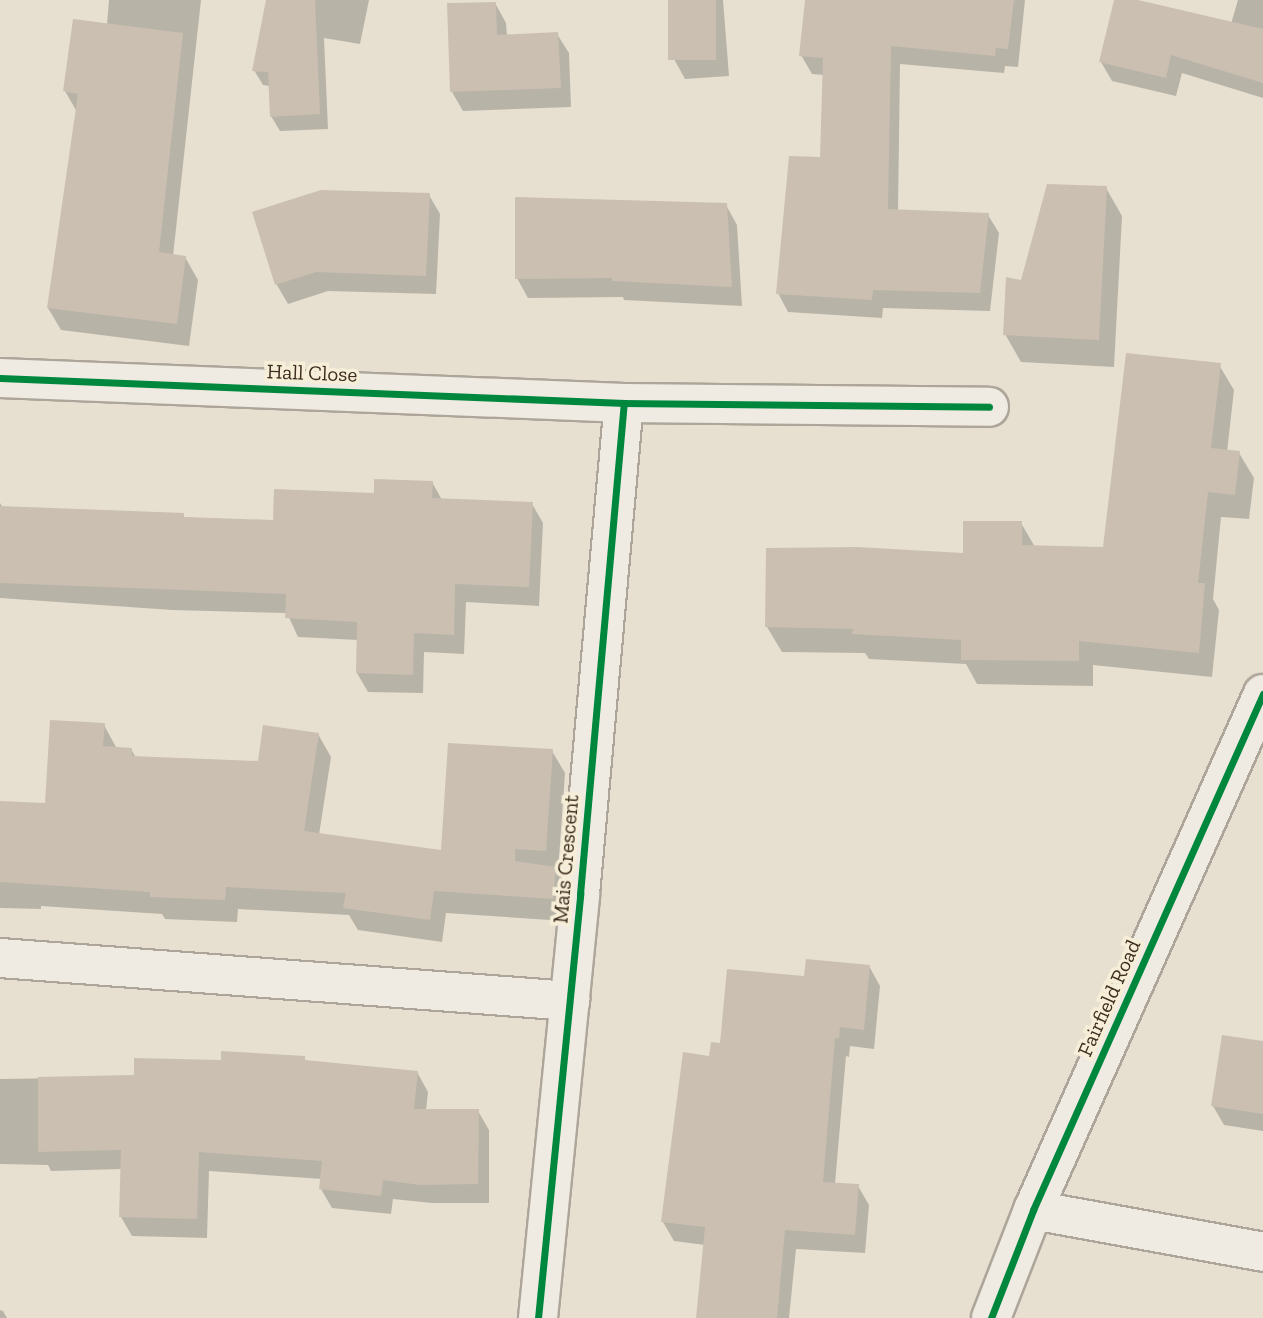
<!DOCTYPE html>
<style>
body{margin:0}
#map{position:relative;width:1263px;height:1318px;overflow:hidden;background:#e7e0d1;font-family:"Zilla Slab",serif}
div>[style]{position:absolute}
.shadow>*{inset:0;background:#0003}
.building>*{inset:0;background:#cbbfb2;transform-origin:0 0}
.roads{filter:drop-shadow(2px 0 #ada599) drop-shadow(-2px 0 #ada599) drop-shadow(0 2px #ada599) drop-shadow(0 -2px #ada599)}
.minor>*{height:38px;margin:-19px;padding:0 19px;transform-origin:19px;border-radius:19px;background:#efebe3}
.cycleway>*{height:7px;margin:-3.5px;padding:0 3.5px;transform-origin:3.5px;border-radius:3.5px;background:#00873e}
span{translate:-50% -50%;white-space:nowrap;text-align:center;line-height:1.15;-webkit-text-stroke:7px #f7eed8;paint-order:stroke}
.street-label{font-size:21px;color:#3d2e20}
</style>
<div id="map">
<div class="shadow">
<i style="clip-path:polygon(109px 0,201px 0,173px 256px,185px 257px,198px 280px,189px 346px,61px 330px,48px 308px,77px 112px,65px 91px,107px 25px)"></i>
<i style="clip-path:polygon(267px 0,369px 0,360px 44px,324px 38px,328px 129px,280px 131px,271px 116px,270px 86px,263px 85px,254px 70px)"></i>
<i style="clip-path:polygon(670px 0,723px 0,729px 76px,685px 79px,674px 59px)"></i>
<i style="clip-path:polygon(807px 0,1025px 0,1018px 67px,1005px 66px,1004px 73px,900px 64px,898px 211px,988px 215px,999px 233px,990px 311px,883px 308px,882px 318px,788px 312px,778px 293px,822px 159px,824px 75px,812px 74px,801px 55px)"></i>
<i style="clip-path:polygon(1116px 0,1131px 0,1231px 24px,1238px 0,1263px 0,1263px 98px,1182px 73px,1176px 96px,1112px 81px,1101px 62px)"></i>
<i style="clip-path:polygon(495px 3px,506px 23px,507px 36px,557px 34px,569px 53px,571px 107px,463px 111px,452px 92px)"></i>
<i style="clip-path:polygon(1106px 188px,1122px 216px,1114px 367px,1021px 362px,1005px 334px,1023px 282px)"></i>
<i style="clip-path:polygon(429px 195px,440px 214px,436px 294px,328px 291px,288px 304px,277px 285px,254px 213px)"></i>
<i style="clip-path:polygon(726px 205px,737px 225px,742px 306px,624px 300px,623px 297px,528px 298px,517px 278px)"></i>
<i style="clip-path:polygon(1219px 365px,1234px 390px,1227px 452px,1239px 453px,1254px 478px,1249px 519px,1221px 517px,1213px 599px,1219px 610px,1212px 677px,1093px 665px,1093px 686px,977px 684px,966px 664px,869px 659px,865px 653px,782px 652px,767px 627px,964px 554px,1021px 523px,1035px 547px,1104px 548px)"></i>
<i style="clip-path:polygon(432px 482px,442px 500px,532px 504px,543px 523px,539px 606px,466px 602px,464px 654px,424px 652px,423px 693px,368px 692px,357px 673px,358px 640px,298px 637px,287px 613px,172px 610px,0 598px,0 503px,3px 508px,274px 522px)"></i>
<i style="clip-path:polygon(104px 725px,117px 749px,131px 749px,136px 758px,259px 763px,318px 734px,331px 757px,319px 835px,442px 852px,552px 751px,565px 773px,558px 873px,568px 891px,565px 921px,446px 913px,442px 942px,358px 930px,349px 915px,238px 909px,237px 922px,165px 919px,162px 914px,41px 906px,41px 909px,0 908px,0 803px,46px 805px)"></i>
<i style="clip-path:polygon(869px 966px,880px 986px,874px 1049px,850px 1046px,849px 1057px,846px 1056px,835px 1184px,858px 1186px,869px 1205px,865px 1253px,796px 1249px,789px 1318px,697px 1318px,705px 1245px,674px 1241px,663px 1222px,710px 1057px,806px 977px)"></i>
<i style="clip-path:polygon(1263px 1043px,1263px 1131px,1224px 1125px,1213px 1106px)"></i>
<i style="clip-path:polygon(304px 1058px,307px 1062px,417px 1072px,428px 1092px,426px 1111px,478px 1111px,489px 1130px,489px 1203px,432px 1203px,393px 1199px,391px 1214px,332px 1208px,321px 1189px,322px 1179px,209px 1171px,207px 1238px,132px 1236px,121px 1217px,122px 1169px,51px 1171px,48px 1165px,0 1164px,0 1079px,136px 1077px,222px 1062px)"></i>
<i style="clip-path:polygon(0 1310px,3px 1311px,7px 1318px,0 1318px)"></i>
</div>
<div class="building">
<i style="clip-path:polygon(266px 0,315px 0,320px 114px,270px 117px,268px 72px,252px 71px)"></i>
<i style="left:668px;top:0;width:48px;height:60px"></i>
<i style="clip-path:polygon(805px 0,1014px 0,1008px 49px,996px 48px,995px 56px,891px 46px,888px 209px,989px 213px,980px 293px,873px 290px,872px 300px,776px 294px,789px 156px,820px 157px,823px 58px,799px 56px)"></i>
<i style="clip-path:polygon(1114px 0,1138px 0,1263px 29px,1263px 83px,1171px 55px,1166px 78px,1099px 62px)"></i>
<i style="clip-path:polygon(496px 2px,497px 35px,558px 32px,561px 88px,450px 92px,447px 3px)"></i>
<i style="clip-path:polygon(73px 19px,183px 33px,159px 252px,186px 256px,177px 324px,47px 308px,78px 94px,63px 91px)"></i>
<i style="clip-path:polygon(1047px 184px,1107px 186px,1099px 340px,1003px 335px,1006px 277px,1021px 280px)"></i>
<i style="clip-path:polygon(321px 190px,430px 193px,426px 276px,316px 272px,275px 285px,252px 212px)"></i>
<i style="clip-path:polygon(515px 197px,727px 203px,732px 287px,612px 281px,612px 278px,515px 279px)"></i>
<i style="clip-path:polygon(1126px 353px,1221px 363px,1211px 448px,1240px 451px,1235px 495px,1208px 492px,1198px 583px,1205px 583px,1199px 653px,1079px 641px,1079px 661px,961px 660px,961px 640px,852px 634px,853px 629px,765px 627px,766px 548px,857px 547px,963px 553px,963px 521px,1022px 521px,1022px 545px,1103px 547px)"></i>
<i style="clip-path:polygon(374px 479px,433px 481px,432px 498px,533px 502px,529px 587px,455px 584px,454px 635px,414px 633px,413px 675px,356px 673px,357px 622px,285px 618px,286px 594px,0 583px,0 506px,184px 513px,184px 517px,273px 520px,274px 489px,374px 493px)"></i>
<i style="clip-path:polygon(50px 720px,105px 723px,103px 746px,132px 748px,132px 756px,258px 761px,263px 725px,319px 733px,304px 831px,441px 850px,448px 743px,553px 749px,546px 851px,515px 849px,515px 861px,556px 867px,553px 899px,434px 891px,430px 920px,343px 908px,346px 893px,226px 887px,225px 900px,150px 897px,150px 892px,0 882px,0 801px,45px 803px)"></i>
<i style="clip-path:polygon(806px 959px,870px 965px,864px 1030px,840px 1027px,839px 1038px,835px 1038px,823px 1182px,859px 1184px,855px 1235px,785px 1230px,777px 1318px,696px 1318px,705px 1227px,661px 1222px,683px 1052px,709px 1056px,711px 1042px,720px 1043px,727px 969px,804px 976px)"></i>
<i style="clip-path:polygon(1222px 1035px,1263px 1041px,1263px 1114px,1211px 1106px)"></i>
<i style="clip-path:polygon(221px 1051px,305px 1056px,305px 1060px,418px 1071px,414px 1109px,479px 1109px,478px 1184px,420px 1185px,383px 1180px,381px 1196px,319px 1189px,322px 1161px,199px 1152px,197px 1219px,119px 1217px,121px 1150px,38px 1152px,38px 1077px,134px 1075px,134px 1058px,221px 1060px)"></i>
</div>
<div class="roads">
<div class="minor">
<i style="left:0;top:378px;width:625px;rotate:2.29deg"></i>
<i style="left:624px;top:403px;width:365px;rotate:0.6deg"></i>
<i style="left:0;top:958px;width:572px;rotate:4.31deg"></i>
<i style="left:1033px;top:1210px;width:234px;rotate:10.3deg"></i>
<i style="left:538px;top:1318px;width:426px;rotate:-84.3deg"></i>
<i style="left:580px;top:894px;width:493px;rotate:-84.9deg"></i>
<i style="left:991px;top:1318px;width:116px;rotate:-68.7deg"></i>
<i style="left:1033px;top:1210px;width:565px;rotate:-65.98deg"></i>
</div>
</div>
<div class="cycleway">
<i style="left:0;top:378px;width:625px;rotate:2.29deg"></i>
<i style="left:624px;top:403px;width:365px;rotate:0.6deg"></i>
<i style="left:538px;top:1318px;width:426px;rotate:-84.3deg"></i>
<i style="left:580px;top:894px;width:493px;rotate:-84.9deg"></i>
<i style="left:991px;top:1318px;width:116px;rotate:-68.7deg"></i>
<i style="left:1033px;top:1210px;width:565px;rotate:-65.98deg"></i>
</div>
<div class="street-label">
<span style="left:312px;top:373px;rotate:2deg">Hall Close</span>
<span style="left:566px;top:859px;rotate:-85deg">Mais Crescent</span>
<span style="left:1109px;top:998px;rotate:-66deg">Fairfield Road</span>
</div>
</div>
